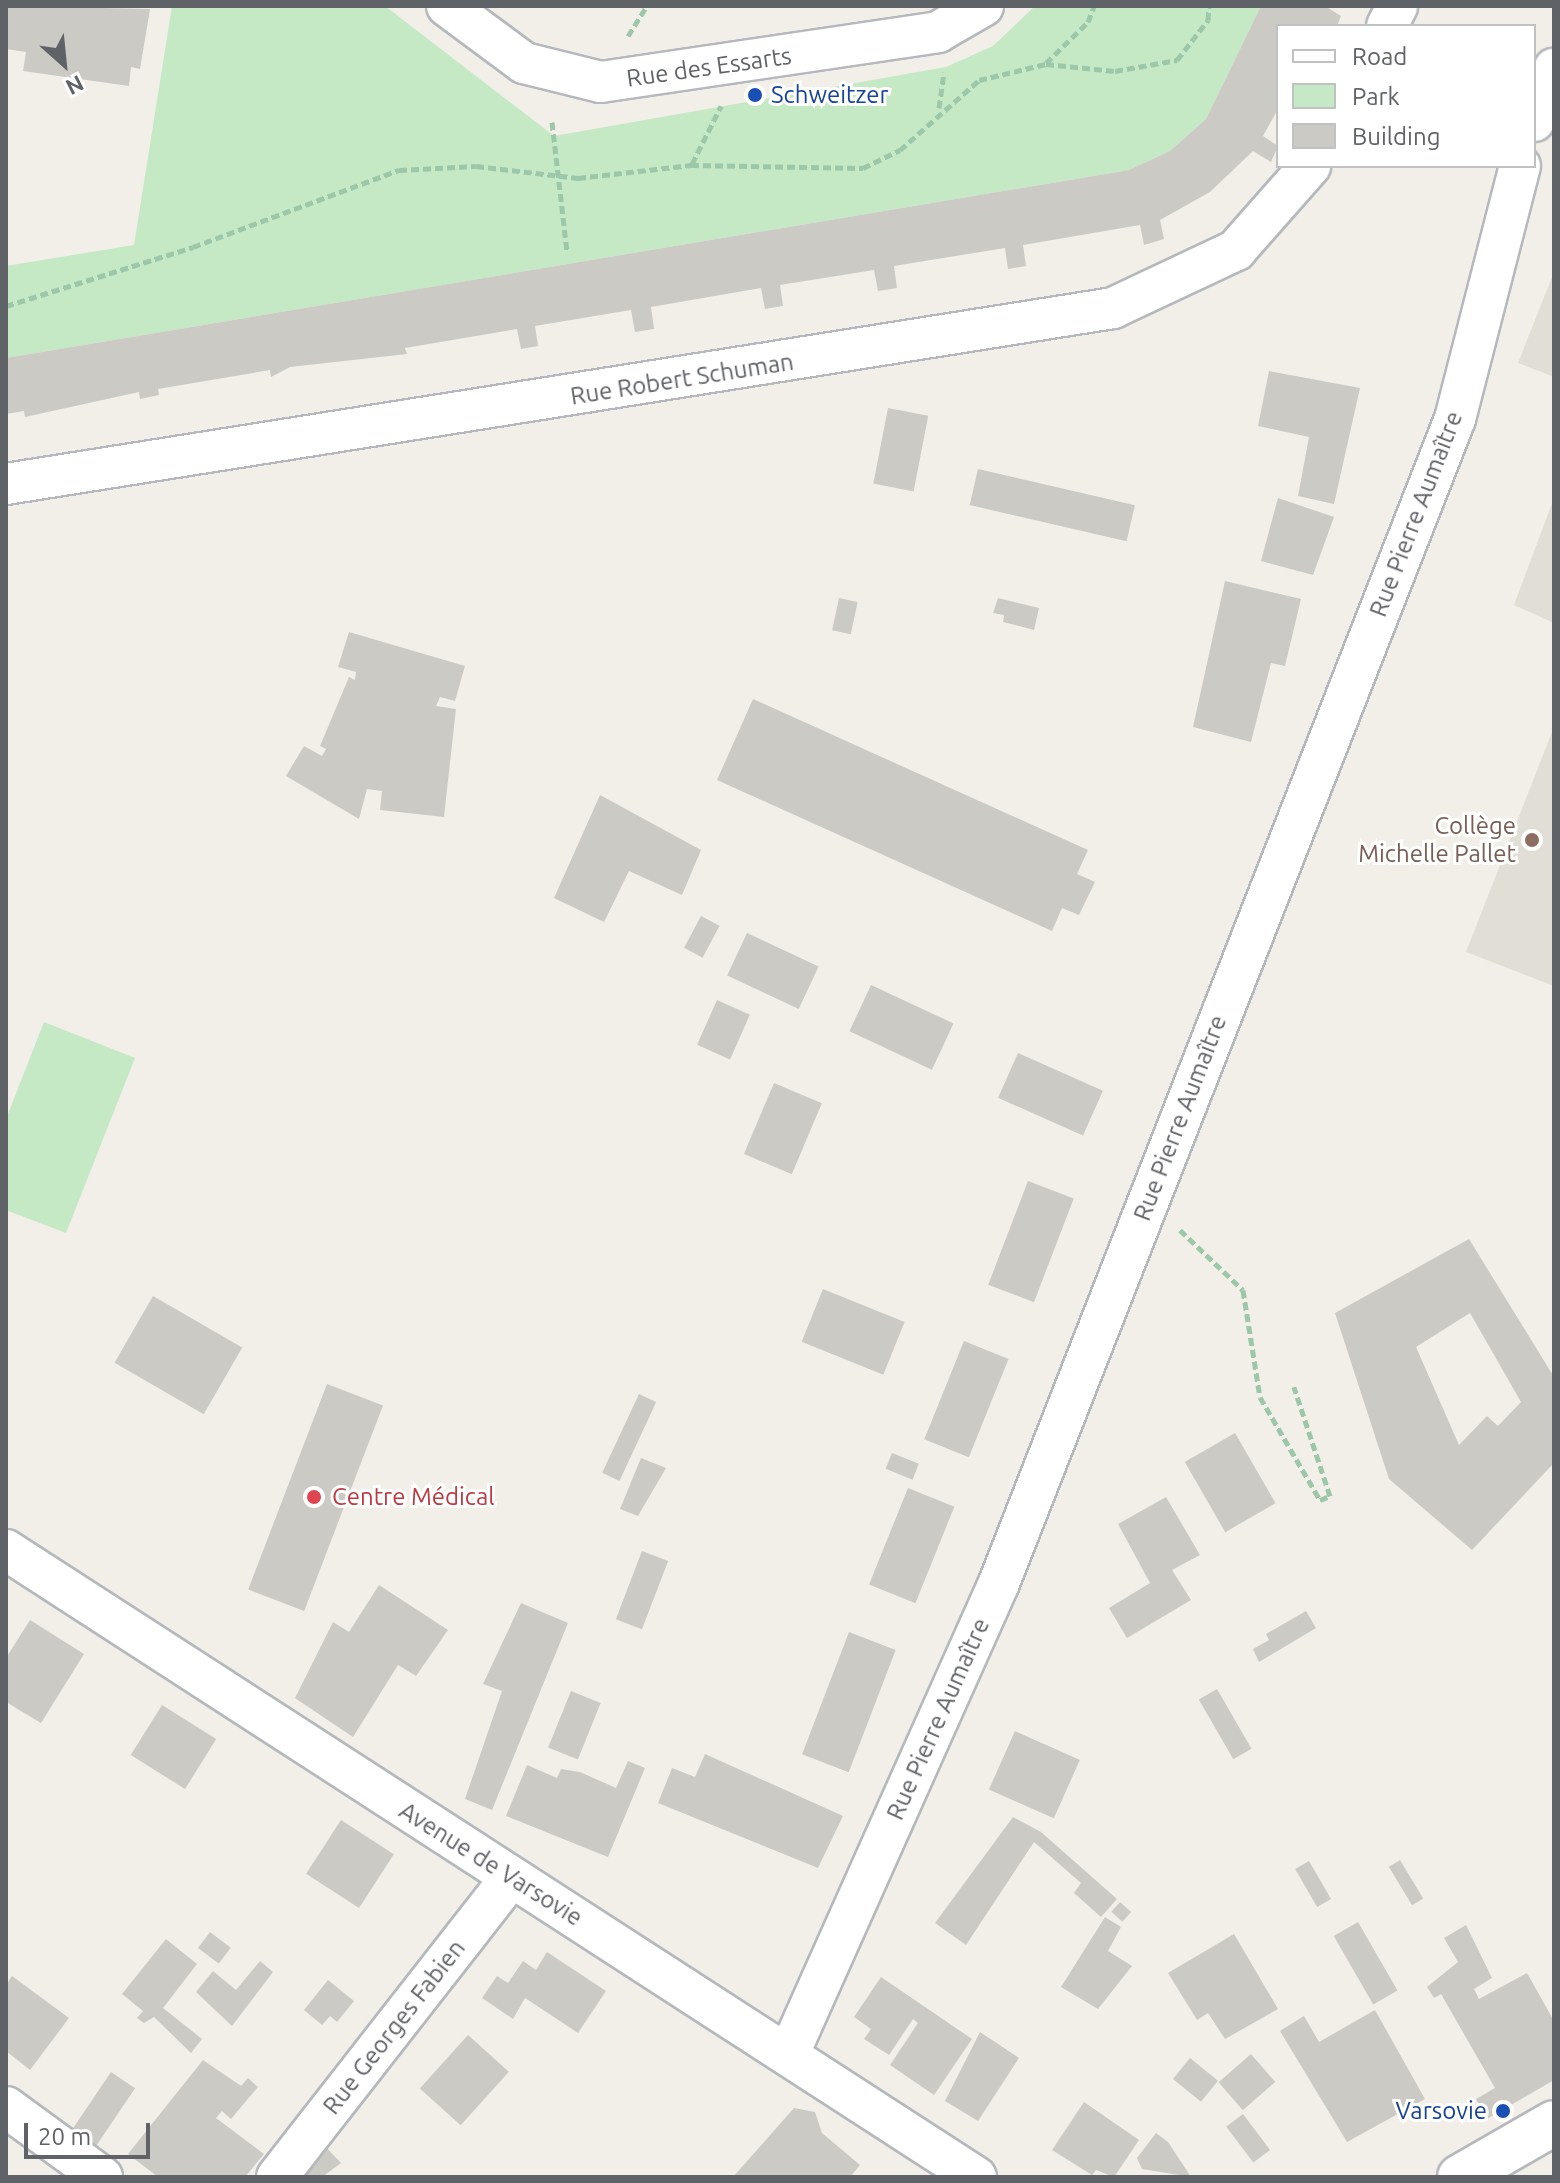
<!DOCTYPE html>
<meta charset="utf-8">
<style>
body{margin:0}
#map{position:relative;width:1560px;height:2183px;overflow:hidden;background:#f1efe8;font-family:Ubuntu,sans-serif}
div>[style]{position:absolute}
.education>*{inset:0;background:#e1ded6}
.green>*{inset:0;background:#c5e8c5}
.building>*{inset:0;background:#cccac5;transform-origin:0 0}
.path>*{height:5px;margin-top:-2.5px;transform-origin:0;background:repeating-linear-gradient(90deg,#9cc7a9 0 8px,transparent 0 12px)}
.roads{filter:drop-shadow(2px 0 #b5b8bc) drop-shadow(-2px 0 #b5b8bc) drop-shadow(0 2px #b5b8bc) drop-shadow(0 -2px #b5b8bc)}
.street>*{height:40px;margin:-20px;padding:0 20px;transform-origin:20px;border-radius:20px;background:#fff}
.secondary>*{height:44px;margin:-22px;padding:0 22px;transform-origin:22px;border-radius:22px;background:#fff}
.dots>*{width:22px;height:22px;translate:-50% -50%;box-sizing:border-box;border:4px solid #fff;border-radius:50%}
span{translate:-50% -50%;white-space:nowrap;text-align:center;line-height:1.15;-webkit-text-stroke:6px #fff;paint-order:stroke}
.street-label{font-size:24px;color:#5f6368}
.transit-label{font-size:24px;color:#164399}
.left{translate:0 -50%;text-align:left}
.right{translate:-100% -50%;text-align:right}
.education-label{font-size:24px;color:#785e54}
.health-label{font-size:24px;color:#be3a42}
.frame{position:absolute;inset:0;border:8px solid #5f6368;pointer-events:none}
.legend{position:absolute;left:1276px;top:24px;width:260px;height:144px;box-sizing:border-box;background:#fff;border:2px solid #bfc1c3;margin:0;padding:10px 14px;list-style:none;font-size:24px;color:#5f6368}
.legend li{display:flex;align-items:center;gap:16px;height:40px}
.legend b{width:40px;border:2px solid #bfc1c3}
.north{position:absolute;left:24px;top:24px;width:80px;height:80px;-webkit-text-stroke:6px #fff;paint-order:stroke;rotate:153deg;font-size:22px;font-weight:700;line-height:32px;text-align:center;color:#5f6368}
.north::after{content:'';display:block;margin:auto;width:28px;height:36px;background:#5f6368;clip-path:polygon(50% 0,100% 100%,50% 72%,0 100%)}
.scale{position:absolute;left:24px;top:2123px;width:126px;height:36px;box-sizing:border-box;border:4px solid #5f6368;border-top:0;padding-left:10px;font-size:24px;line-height:28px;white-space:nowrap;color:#5f6368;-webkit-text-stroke:6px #fff;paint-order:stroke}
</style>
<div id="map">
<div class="education">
<i style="clip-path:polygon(1554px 272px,1554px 377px,1518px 363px)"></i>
<i style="clip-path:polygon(1554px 498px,1554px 623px,1514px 605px)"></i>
<i style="clip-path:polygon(1554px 727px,1554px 986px,1466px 952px)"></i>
</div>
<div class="green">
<i style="clip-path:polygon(172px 6px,385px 6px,554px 136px,946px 67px,993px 46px,1035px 6px,1261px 6px,1206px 119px,1170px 151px,1129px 170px,6px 358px,6px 266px,134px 245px)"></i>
<i style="clip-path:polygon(44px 1022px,135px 1058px,66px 1233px,6px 1210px,6px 1119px)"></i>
</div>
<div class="building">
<i style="clip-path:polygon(8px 6px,150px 9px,140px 69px,131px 67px,129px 86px,23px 71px,26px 52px,6px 49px)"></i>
<i style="clip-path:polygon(1261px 6px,1325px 6px,1341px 16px,1337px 26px,1278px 26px,1278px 109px,1263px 136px,1278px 146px,1271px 162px,1253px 151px,1210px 192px,1160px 220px,1164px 239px,1144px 245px,1140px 225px,1023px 245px,1026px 266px,1008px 269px,1005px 248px,894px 266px,897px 288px,878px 291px,874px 270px,780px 285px,783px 306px,765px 309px,761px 288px,651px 307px,654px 329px,635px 332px,631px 310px,535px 326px,538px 346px,521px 349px,517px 329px,405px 348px,407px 354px,290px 367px,271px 377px,270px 370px,158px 389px,159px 395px,140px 399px,139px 392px,25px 417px,24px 411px,6px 414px,6px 358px,1129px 170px,1170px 151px,1206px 119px)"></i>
<i style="clip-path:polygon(1269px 371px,1360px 388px,1334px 504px,1298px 496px,1309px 437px,1258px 426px)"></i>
<i style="left:888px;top:408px;width:41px;height:77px;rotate:11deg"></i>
<i style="left:978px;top:469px;width:161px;height:37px;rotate:13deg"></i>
<i style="clip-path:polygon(1278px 498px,1334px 517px,1313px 575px,1261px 561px)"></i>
<i style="clip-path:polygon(1225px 581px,1301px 599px,1285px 666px,1271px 663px,1251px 742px,1193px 727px)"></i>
<i style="left:839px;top:598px;width:19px;height:33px;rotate:12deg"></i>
<i style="clip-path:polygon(998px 598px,1039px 608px,1034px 630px,1003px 622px,1004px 615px,993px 613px)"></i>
<i style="clip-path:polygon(349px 632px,465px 666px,455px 701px,440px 697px,436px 706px,456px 709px,444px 817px,380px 810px,382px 791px,367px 789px,359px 819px,286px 776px,304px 746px,322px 756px,326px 749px,320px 746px,349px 677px,355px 680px,356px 672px,338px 667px)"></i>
<i style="clip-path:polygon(753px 699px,1088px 850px,1077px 874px,1095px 882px,1079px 915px,1062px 908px,1052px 931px,717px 780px)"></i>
<i style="clip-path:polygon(600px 795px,701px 850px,682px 895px,629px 871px,604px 922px,554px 898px)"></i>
<i style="left:701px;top:916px;width:21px;height:36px;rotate:28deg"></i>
<i style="left:747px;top:933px;width:79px;height:47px;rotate:25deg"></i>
<i style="left:871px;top:985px;width:91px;height:51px;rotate:25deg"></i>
<i style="left:717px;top:1000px;width:36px;height:49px;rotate:24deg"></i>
<i style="left:1018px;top:1053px;width:93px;height:49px;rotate:24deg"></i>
<i style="left:774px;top:1083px;width:52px;height:77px;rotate:23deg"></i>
<i style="left:1028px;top:1181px;width:49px;height:111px;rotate:21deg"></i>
<i style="clip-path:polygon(evenodd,1469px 1239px,1554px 1377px,1554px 1463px,1472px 1550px,1389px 1479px,1335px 1313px,1469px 1239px,1470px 1313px,1521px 1402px,1498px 1426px,1487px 1416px,1459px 1445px,1416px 1347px,1470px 1313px)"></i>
<i style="left:823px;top:1289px;width:88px;height:57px;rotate:22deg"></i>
<i style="left:153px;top:1296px;width:103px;height:77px;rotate:30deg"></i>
<i style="left:964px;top:1341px;width:48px;height:106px;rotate:22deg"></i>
<i style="left:327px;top:1384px;width:60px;height:220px;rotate:21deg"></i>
<i style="left:639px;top:1394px;width:19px;height:87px;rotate:25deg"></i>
<i style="left:1235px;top:1433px;width:81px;height:58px;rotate:60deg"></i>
<i style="left:892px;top:1453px;width:29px;height:17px;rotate:22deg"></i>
<i style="clip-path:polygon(641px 1458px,666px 1468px,638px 1516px,620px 1509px)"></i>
<i style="left:908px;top:1488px;width:50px;height:104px;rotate:22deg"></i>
<i style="clip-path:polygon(1166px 1497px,1200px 1555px,1172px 1570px,1191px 1600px,1127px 1638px,1109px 1608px,1150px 1583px,1118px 1524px)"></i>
<i style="left:642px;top:1551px;width:28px;height:73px;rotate:21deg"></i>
<i style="clip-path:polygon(379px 1585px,448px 1630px,416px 1676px,398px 1665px,353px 1737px,295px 1698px,333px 1622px,349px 1632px)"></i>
<i style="clip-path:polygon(521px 1603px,568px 1623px,492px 1810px,465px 1799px,502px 1691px,483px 1684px)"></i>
<i style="clip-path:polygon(1306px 1611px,1316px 1628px,1259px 1662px,1253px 1649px,1269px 1640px,1266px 1634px)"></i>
<i style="clip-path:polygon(30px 1620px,84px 1654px,41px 1723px,6px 1702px,6px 1658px)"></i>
<i style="left:849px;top:1632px;width:50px;height:131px;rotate:21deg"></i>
<i style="left:1217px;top:1689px;width:69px;height:21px;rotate:60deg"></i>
<i style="left:571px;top:1691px;width:32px;height:61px;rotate:22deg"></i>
<i style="left:162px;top:1705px;width:64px;height:59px;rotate:32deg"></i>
<i style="left:1015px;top:1731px;width:71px;height:64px;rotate:24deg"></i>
<i style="clip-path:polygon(705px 1754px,843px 1816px,818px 1868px,658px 1803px,672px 1768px,695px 1777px)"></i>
<i style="clip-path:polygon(628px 1761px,645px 1768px,608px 1857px,506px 1816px,527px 1765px,557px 1778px,561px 1769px,580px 1772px,616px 1788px)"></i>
<i style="clip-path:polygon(1013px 1817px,1041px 1832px,1117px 1899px,1101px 1917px,1074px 1893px,1081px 1883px,1034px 1842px,966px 1945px,935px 1923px)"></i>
<i style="left:341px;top:1820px;width:63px;height:64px;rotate:33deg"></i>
<i style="left:1400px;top:1860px;width:45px;height:13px;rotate:59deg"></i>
<i style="left:1309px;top:1861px;width:44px;height:16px;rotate:60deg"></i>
<i style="left:1120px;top:1902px;width:15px;height:13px;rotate:42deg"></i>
<i style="clip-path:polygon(1105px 1917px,1121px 1927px,1108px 1951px,1132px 1966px,1098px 2009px,1061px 1987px)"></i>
<i style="left:1358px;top:1922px;width:79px;height:28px;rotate:60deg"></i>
<i style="clip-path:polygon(1466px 1925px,1492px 1978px,1474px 1989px,1479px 1999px,1527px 1973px,1554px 2021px,1554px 2080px,1487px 2119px,1476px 2099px,1495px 2088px,1441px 1994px,1434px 1998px,1427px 1987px,1458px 1962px,1444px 1938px)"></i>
<i style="left:210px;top:1932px;width:26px;height:20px;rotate:37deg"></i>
<i style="clip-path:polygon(1234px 1934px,1278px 2009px,1225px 2039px,1208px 2013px,1197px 2020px,1168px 1973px)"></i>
<i style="clip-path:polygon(166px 1939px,197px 1964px,163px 2008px,202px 2039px,191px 2053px,154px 2017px,144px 2023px,137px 2018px,143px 2011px,122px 1994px)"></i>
<i style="clip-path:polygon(547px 1952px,606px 1991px,578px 2033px,525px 1998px,513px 2019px,482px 1998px,497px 1976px,508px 1983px,523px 1961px,536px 1970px)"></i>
<i style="clip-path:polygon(260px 1961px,273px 1972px,232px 2026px,196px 1992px,213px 1971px,236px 1990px)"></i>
<i style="clip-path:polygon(12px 1976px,69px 2018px,30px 2070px,6px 2051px,6px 1985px)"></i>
<i style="clip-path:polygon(881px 1977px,972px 2039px,934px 2095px,890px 2065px,918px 2023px,913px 2019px,889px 2055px,864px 2039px,871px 2029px,854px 2017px)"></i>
<i style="clip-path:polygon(328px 1980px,354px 2001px,337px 2022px,330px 2016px,322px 2025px,304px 2010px)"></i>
<i style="clip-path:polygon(1375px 2010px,1425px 2099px,1347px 2142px,1280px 2031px,1304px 2016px,1319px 2042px)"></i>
<i style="clip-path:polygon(980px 2032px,1019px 2058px,978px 2121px,945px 2101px)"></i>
<i style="left:468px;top:2035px;width:55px;height:72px;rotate:42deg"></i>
<i style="left:1251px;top:2054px;width:37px;height:43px;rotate:49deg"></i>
<i style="left:1190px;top:2058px;width:36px;height:27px;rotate:39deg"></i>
<i style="clip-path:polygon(203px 2060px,241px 2086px,248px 2078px,258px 2087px,231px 2119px,222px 2111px,216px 2118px,264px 2154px,245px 2177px,158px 2177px,128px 2154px)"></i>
<i style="left:111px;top:2072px;width:29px;height:73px;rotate:34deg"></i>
<i style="clip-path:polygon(1084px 2102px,1139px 2140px,1114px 2177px,1096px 2170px,1092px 2175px,1052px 2150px)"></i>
<i style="clip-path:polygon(794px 2108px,815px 2112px,822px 2133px,860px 2165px,850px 2177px,733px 2177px)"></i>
<i style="left:1243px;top:2114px;width:45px;height:21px;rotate:53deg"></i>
<i style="clip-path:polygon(1156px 2133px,1168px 2142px,1191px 2177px,1142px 2169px,1137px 2158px)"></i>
<i style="clip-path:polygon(322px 2143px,341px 2163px,322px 2177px,294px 2177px)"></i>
</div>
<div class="path">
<i style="left:628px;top:36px;width:36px;rotate:-58deg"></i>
<i style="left:1046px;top:63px;width:59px;rotate:-44.3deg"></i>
<i style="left:1088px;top:22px;width:17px;rotate:-69deg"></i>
<i style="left:939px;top:108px;width:36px;rotate:-82deg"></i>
<i style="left:552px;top:122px;width:131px;rotate:83.4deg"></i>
<i style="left:692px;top:164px;width:65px;rotate:-63.4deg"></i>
<i style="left:6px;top:306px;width:196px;rotate:-17.5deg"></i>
<i style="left:193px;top:247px;width:220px;rotate:-20.5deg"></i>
<i style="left:399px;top:170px;width:77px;rotate:-3deg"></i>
<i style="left:476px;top:166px;width:103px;rotate:6.7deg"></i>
<i style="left:578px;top:178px;width:114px;rotate:-6.6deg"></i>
<i style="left:691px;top:165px;width:172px;rotate:1deg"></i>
<i style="left:863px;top:168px;width:41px;rotate:-25.9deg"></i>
<i style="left:900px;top:150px;width:106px;rotate:-41.5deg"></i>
<i style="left:979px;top:80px;width:69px;rotate:-13.4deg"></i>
<i style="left:1046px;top:64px;width:69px;rotate:5.8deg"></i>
<i style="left:1115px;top:71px;width:63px;rotate:-10.1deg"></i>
<i style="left:1177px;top:60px;width:51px;rotate:-52.2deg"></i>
<i style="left:1208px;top:20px;width:14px;rotate:-86deg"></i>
<i style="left:1180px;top:1230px;width:87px;rotate:43.6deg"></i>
<i style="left:1243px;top:1290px;width:108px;rotate:81deg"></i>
<i style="left:1260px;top:1397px;width:119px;rotate:59.8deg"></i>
<i style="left:1320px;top:1500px;width:11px;rotate:-22deg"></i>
<i style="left:1330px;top:1496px;width:115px;rotate:-108.3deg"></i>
</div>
<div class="roads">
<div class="street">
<i style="left:447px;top:6px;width:96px;rotate:36.5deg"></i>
<i style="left:524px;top:63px;width:79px;rotate:13.9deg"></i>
<i style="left:601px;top:82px;width:341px;rotate:-8.4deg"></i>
<i style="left:938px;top:32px;width:52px;rotate:-30deg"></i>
<i style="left:1387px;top:26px;width:22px;rotate:-63deg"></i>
<i style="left:1534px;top:121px;width:56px;rotate:-69deg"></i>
<i style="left:6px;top:484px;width:1121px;rotate:-9.03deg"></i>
<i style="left:1113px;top:308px;width:136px;rotate:-25.2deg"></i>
<i style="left:1236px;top:250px;width:112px;rotate:-48.6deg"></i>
<i style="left:6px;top:1550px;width:1155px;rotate:32.88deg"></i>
<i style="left:790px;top:2051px;width:513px;rotate:-65.94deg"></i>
<i style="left:999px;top:1583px;width:1250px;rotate:-68.61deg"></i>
<i style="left:1455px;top:419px;width:261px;rotate:-75.6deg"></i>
<i style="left:6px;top:2107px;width:119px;rotate:36.1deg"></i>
<i style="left:277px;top:2177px;width:380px;rotate:-52deg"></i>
</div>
<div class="secondary">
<i style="left:1460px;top:2177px;width:108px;rotate:-29.9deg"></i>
</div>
</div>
<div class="dots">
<i style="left:755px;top:95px;background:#1a4fb4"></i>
<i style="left:1532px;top:840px;background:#8d6e63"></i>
<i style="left:314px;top:1497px;background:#e0444e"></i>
<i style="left:1503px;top:2111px;background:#1a4fb4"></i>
</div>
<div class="street-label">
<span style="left:709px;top:67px;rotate:-8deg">Rue des Essarts</span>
<span style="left:682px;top:379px;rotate:-9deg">Rue Robert Schuman</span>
<span style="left:1416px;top:514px;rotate:-69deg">Rue Pierre Aumaître</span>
<span style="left:1180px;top:1118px;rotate:-69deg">Rue Pierre Aumaître</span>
<span style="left:938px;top:1719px;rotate:-66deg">Rue Pierre Aumaître</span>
<span style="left:491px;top:1864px;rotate:32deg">Avenue de Varsovie</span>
<span style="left:394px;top:2027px;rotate:-52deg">Rue Georges Fabien</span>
</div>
<div class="transit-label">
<span class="left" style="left:771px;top:95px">Schweitzer</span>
<span class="right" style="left:1487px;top:2111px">Varsovie</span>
</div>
<div class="education-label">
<span class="right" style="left:1516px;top:840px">Collège<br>Michelle Pallet</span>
</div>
<div class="health-label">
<span class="left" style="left:332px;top:1497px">Centre Médical</span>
</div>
<div class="frame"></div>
<ul class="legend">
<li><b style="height:10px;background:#fff"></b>Road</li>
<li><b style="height:22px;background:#c5e8c5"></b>Park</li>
<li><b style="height:22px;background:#cccac5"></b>Building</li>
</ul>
<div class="north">N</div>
<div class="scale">20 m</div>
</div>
